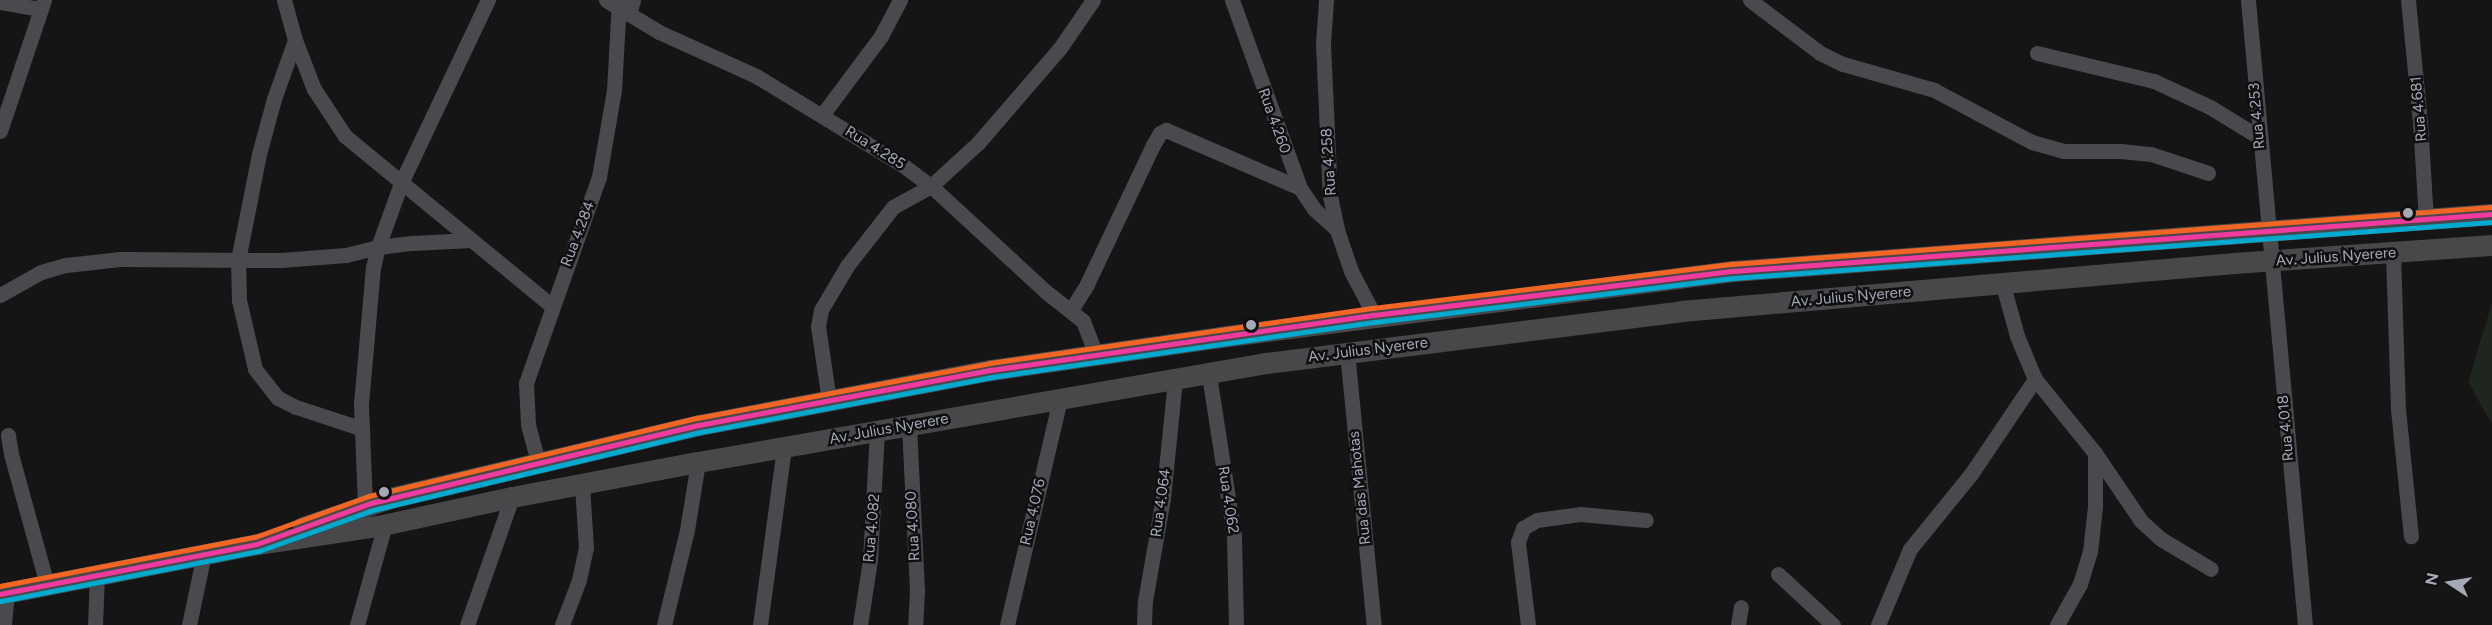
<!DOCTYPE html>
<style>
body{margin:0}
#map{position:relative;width:2492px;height:625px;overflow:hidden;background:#151515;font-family:Figtree,sans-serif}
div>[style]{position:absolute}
.green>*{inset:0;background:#1f251f}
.minor>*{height:15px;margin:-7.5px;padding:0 7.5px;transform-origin:7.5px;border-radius:7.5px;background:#494a4d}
.secondary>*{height:21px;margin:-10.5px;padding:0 10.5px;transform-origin:10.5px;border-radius:10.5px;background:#48484b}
.bus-1>*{height:4.5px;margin:-2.25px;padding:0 2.25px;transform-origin:2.25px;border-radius:2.25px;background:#f13a9d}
.bus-2>*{height:4.5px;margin:-2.25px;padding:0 2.25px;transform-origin:2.25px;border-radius:2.25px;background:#00a9ce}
.bus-3>*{height:4.5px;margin:-2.25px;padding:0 2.25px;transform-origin:2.25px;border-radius:2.25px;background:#f26522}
.dots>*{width:16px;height:16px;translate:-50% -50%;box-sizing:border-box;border:3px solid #0f0f11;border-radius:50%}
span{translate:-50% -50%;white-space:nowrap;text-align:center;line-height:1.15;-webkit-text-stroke:5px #0f0f11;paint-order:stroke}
.street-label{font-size:15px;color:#a6aab6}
.north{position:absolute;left:2420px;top:553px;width:60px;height:60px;-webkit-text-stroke:4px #0f0f11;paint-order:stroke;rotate:282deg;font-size:16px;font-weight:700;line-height:24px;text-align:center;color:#a6aab6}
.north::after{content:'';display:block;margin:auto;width:21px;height:27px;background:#a6aab6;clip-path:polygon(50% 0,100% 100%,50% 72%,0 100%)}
</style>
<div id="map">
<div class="green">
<i style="clip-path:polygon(2492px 303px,2492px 424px,2468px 382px)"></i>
</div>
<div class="minor">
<i style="left:284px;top:0;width:41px;rotate:74.6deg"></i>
<i style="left:295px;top:40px;width:53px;rotate:68.8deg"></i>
<i style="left:314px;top:89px;width:56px;rotate:56.6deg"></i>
<i style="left:345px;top:136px;width:268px;rotate:39.4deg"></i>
<i style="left:606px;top:0;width:62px;rotate:31.1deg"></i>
<i style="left:659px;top:32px;width:107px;rotate:24.4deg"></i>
<i style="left:756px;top:76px;width:173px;rotate:31.3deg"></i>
<i style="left:904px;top:166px;width:34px;rotate:37deg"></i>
<i style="left:931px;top:186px;width:155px;rotate:42.6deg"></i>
<i style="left:1045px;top:291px;width:48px;rotate:38.3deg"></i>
<i style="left:1083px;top:321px;width:36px;rotate:69deg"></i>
<i style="left:1232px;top:0;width:200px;rotate:70.1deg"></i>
<i style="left:1300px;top:188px;width:25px;rotate:56deg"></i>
<i style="left:1314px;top:209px;width:31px;rotate:42deg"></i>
<i style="left:1326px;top:0;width:44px;rotate:93.9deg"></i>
<i style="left:1323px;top:44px;width:152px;rotate:87.4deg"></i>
<i style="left:1330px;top:196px;width:35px;rotate:78deg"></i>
<i style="left:1337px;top:230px;width:43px;rotate:71.1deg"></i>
<i style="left:1351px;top:271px;width:50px;rotate:62.4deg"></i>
<i style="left:1750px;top:0;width:88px;rotate:37.1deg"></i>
<i style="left:1820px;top:53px;width:25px;rotate:26deg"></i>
<i style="left:1843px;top:64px;width:95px;rotate:15.9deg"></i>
<i style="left:1934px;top:90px;width:111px;rotate:28deg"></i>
<i style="left:2032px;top:142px;width:32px;rotate:16deg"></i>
<i style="left:2063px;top:151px;width:58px"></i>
<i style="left:2121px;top:151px;width:30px;rotate:6deg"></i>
<i style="left:2151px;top:154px;width:60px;rotate:18.4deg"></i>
<i style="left:2248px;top:0;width:628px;rotate:84.79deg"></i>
<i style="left:2408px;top:0;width:123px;rotate:84.4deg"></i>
<i style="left:2420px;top:122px;width:97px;rotate:86.5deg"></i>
<i style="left:0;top:2px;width:40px;rotate:10deg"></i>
<i style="left:629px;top:14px;width:15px;rotate:-74deg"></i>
<i style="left:295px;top:40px;width:63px;rotate:109.6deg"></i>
<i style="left:274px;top:99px;width:57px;rotate:105.3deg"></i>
<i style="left:259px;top:154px;width:108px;rotate:101.2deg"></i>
<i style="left:238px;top:260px;width:40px;rotate:88.6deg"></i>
<i style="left:239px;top:300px;width:71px;rotate:76.9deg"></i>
<i style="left:255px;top:369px;width:37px;rotate:52deg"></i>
<i style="left:278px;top:398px;width:20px;rotate:27deg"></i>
<i style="left:296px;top:407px;width:67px;rotate:18.2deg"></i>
<i style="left:2037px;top:53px;width:120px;rotate:13.5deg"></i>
<i style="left:2154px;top:81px;width:62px;rotate:24.9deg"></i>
<i style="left:2210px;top:107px;width:57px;rotate:31.5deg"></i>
<i style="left:822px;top:115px;width:99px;rotate:-53.2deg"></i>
<i style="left:881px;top:36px;width:41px;rotate:-62.2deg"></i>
<i style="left:0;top:131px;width:138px;rotate:-71.4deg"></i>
<i style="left:2393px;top:252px;width:157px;rotate:88.2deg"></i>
<i style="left:2398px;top:409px;width:128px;rotate:84.2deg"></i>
<i style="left:2003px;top:285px;width:53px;rotate:74.6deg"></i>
<i style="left:2017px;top:336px;width:47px;rotate:67.3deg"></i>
<i style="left:2035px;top:379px;width:95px;rotate:51deg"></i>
<i style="left:2095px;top:453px;width:82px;rotate:55.9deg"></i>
<i style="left:2141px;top:521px;width:27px;rotate:42deg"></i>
<i style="left:2161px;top:539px;width:58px;rotate:31deg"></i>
<i style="left:0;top:295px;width:47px;rotate:-29.3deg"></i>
<i style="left:41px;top:272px;width:26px;rotate:-16deg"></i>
<i style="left:66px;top:265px;width:54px;rotate:-6.3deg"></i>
<i style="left:120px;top:259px;width:161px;rotate:0.4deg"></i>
<i style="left:281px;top:260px;width:65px;rotate:-4.4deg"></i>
<i style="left:346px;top:255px;width:33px;rotate:-14deg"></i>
<i style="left:378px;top:247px;width:34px;rotate:-7deg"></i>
<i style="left:412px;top:243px;width:59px;rotate:-2.9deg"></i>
<i style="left:1071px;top:310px;width:31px;rotate:-58deg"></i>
<i style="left:1087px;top:284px;width:154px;rotate:-64.6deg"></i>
<i style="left:1153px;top:145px;width:14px;rotate:-60deg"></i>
<i style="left:1160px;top:133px;width:7px;rotate:-27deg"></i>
<i style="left:1166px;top:130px;width:146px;rotate:23.4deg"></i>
<i style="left:1347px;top:352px;width:274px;rotate:84.4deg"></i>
<i style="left:1209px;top:375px;width:164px;rotate:81.2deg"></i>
<i style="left:1234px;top:537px;width:88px;rotate:88.7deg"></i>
<i style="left:829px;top:401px;width:76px;rotate:-98.3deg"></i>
<i style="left:818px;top:326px;width:16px;rotate:-79deg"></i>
<i style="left:821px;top:310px;width:51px;rotate:-59.4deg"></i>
<i style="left:847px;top:266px;width:75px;rotate:-52.1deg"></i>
<i style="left:893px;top:207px;width:43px;rotate:-28.9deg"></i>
<i style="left:931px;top:186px;width:64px;rotate:-42.5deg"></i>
<i style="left:978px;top:143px;width:125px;rotate:-49.2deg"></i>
<i style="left:1060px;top:48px;width:58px;rotate:-55.5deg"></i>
<i style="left:909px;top:426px;width:165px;rotate:87.2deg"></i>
<i style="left:917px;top:591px;width:34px;rotate:93deg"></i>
<i style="left:8px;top:435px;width:19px;rotate:81deg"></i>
<i style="left:11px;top:454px;width:136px;rotate:74.6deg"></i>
<i style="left:538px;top:462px;width:39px;rotate:-105deg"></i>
<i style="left:528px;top:424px;width:41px;rotate:-92.8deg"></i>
<i style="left:526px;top:383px;width:219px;rotate:-70.5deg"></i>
<i style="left:599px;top:177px;width:88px;rotate:-80.2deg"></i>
<i style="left:614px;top:90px;width:89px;rotate:-86.8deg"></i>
<i style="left:365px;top:505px;width:101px;rotate:-92.3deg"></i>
<i style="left:361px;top:404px;width:137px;rotate:-85deg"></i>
<i style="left:373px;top:268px;width:22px;rotate:-77deg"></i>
<i style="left:378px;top:247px;width:68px;rotate:-70.2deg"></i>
<i style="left:401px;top:183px;width:203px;rotate:-64.6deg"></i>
<i style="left:1778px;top:574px;width:75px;rotate:42.8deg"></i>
<i style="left:4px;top:625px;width:33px;rotate:-85deg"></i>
<i style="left:95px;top:625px;width:49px;rotate:-87.7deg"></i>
<i style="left:189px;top:625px;width:73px;rotate:-78.1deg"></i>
<i style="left:357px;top:625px;width:105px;rotate:-74.5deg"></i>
<i style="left:467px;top:625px;width:136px;rotate:-70.6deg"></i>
<i style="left:562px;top:625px;width:48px;rotate:-69.3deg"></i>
<i style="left:579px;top:580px;width:33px;rotate:-78deg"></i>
<i style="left:586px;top:548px;width:63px;rotate:-93.6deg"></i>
<i style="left:664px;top:625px;width:98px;rotate:-76.4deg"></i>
<i style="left:687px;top:530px;width:69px;rotate:-80.8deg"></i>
<i style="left:760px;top:625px;width:180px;rotate:-82.3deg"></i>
<i style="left:860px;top:625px;width:66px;rotate:-81.3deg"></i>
<i style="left:870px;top:560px;width:129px;rotate:-86.9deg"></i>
<i style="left:1007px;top:625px;width:232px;rotate:-76.8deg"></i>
<i style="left:1144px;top:625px;width:24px;rotate:-88deg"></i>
<i style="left:1145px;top:601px;width:105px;rotate:-80.1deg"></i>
<i style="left:1163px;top:498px;width:119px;rotate:-84.2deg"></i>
<i style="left:1528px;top:625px;width:84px;rotate:-96.9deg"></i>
<i style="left:1518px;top:542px;width:15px;rotate:-70deg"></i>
<i style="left:1523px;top:528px;width:16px;rotate:-30deg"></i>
<i style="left:1537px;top:520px;width:43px;rotate:-7.9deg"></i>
<i style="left:1580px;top:514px;width:66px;rotate:5.2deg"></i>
<i style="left:1738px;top:625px;width:18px;rotate:-81deg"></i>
<i style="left:1878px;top:625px;width:82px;rotate:-67.2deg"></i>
<i style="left:1910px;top:549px;width:97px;rotate:-50.9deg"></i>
<i style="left:1971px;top:474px;width:115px;rotate:-56deg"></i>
<i style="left:2057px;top:625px;width:47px;rotate:-60.7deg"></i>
<i style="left:2080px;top:584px;width:34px;rotate:-73deg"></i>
<i style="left:2090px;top:552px;width:45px;rotate:-83.7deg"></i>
<i style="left:2095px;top:507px;width:54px;rotate:-90deg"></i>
</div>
<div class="secondary">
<i style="left:303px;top:527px;width:92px;rotate:-18.4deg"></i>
<i style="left:390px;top:498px;width:318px;rotate:-13.3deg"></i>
<i style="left:699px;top:425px;width:297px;rotate:-10.7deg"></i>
<i style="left:991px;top:370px;width:231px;rotate:-8.2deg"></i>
<i style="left:1220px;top:337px;width:517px;rotate:-7.33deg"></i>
<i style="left:1733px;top:271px;width:761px;rotate:-4.29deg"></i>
<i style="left:0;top:594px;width:262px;rotate:-11deg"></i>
<i style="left:257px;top:544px;width:122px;rotate:-8.5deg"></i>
<i style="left:378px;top:526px;width:137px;rotate:-12.2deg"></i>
<i style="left:512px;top:497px;width:189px;rotate:-10.7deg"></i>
<i style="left:698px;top:462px;width:577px;rotate:-9.89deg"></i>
<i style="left:1266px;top:363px;width:418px;rotate:-7.1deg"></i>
<i style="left:1681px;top:311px;width:555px;rotate:-4.96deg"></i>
<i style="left:2234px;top:263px;width:259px;rotate:-4deg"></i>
</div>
<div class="bus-1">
<i style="left:0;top:594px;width:262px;rotate:-11deg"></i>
<i style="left:257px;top:544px;width:121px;rotate:-19.8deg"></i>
<i style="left:371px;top:503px;width:337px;rotate:-13.4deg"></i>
<i style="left:699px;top:425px;width:297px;rotate:-10.7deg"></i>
<i style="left:991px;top:370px;width:387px;rotate:-8.2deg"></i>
<i style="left:1374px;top:315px;width:362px;rotate:-7deg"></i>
<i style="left:1733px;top:271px;width:761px;rotate:-4.29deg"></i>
</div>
<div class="bus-2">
<i style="left:1px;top:601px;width:263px;rotate:-11deg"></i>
<i style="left:259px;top:551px;width:121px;rotate:-19.8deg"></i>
<i style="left:373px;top:510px;width:337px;rotate:-13.4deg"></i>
<i style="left:701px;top:432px;width:296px;rotate:-10.7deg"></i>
<i style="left:992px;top:377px;width:387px;rotate:-8.2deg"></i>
<i style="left:1375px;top:322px;width:362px;rotate:-7deg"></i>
<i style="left:1734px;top:278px;width:760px;rotate:-4.23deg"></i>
</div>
<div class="bus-3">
<i style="left:0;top:586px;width:260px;rotate:-10.9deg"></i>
<i style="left:255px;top:537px;width:121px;rotate:-19.8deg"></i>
<i style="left:369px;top:496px;width:337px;rotate:-13.4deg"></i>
<i style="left:697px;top:418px;width:298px;rotate:-10.6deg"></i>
<i style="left:990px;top:363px;width:387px;rotate:-8.2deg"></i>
<i style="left:1373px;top:308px;width:362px;rotate:-7deg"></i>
<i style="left:1732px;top:264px;width:761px;rotate:-4.29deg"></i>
</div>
<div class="dots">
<i style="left:2408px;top:213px;background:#a6aab6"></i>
<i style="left:1251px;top:325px;background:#a6aab6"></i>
<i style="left:384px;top:492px;background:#a6aab6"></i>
</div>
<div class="street-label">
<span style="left:2419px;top:109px;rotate:-95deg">Rua 4.681</span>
<span style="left:2257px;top:116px;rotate:-95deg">Rua 4.253</span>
<span style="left:1274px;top:121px;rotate:70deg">Rua 4.260</span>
<span style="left:875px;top:148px;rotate:32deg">Rua 4.285</span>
<span style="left:1329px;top:162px;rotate:-94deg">Rua 4.258</span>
<span style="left:578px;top:234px;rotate:-69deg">Rua 4.284</span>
<span style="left:2336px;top:257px;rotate:-4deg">Av. Julius Nyerere</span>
<span style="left:1851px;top:297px;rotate:-5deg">Av. Julius Nyerere</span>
<span style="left:1368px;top:350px;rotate:-7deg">Av. Julius Nyerere</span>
<span style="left:2286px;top:428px;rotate:-95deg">Rua 4.018</span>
<span style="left:889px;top:429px;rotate:-10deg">Av. Julius Nyerere</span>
<span style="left:1360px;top:488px;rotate:-96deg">Rua das Mahotas</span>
<span style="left:1228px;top:500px;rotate:81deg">Rua 4.062</span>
<span style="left:1161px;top:503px;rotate:-82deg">Rua 4.064</span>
<span style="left:1033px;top:512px;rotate:-77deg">Rua 4.076</span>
<span style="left:913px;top:526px;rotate:-93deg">Rua 4.080</span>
<span style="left:872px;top:528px;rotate:-85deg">Rua 4.082</span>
</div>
<div class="north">N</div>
</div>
